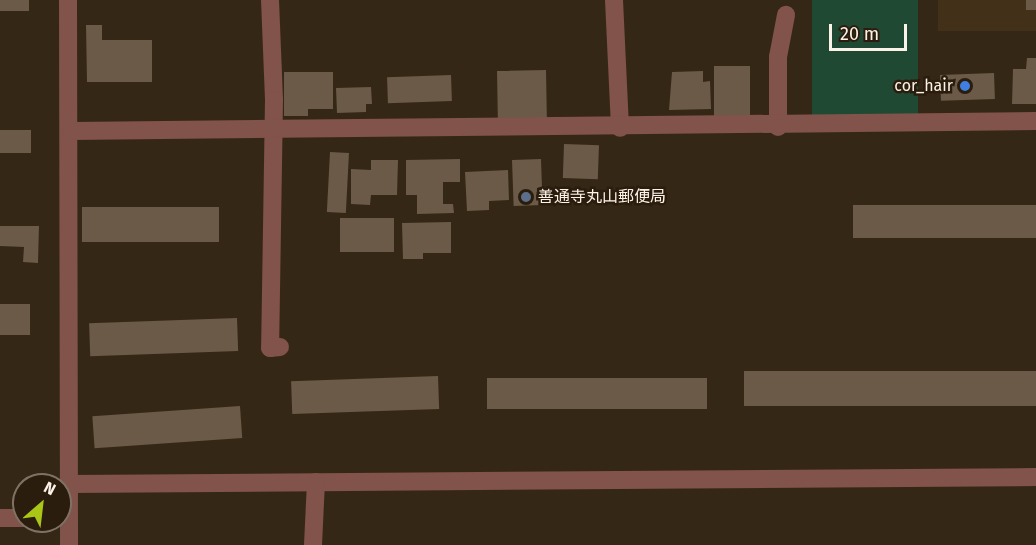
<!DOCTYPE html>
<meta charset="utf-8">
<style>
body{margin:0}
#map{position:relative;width:1036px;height:545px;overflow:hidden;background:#352716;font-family:"Fira Sans","Noto Sans JP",sans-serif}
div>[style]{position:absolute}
.built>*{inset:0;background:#433019;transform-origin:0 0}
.green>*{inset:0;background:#204934;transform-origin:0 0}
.building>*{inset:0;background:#6a5a47;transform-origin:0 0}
.minor>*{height:18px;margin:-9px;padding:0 9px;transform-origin:9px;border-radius:9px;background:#81534a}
.dots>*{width:16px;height:16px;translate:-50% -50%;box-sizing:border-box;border:3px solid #2b1d0d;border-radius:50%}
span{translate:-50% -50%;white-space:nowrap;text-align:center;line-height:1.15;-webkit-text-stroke:5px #2b1d0d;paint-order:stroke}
.poi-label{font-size:16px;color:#fcf2e7}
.right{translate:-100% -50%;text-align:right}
.left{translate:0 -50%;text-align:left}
.north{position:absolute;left:12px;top:473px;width:60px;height:60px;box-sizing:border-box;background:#2b1d0d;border:2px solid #7f7264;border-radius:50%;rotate:28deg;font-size:16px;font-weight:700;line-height:24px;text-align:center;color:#fcf2e7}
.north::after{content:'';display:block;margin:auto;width:21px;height:27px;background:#aac718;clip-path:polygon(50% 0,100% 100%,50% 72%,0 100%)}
.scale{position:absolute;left:829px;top:24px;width:78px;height:27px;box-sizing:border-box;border:3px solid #fcf2e7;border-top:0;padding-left:8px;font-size:18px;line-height:21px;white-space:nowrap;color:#fcf2e7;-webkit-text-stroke:4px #2b1d0d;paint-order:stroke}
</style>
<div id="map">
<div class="built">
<i style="left:938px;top:0;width:98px;height:31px"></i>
</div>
<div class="green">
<i style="left:812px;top:0;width:106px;height:116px"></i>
</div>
<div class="building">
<i style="left:0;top:0;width:29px;height:11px"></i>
<i style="left:1026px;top:0;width:10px;height:10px"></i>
<i style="clip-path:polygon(86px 25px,102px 25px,102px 40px,152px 40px,152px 82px,87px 82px)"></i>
<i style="clip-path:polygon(1027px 58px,1036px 58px,1036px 104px,1012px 104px,1013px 69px,1026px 69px)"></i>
<i style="left:714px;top:66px;width:36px;height:50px"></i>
<i style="left:546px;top:70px;width:50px;height:49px;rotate:89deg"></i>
<i style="clip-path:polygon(703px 71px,703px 82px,710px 81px,711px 109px,669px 110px,672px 72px)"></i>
<i style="clip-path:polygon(284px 72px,333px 72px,333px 109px,308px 109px,308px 116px,284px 116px)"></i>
<i style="left:994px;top:73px;width:26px;height:54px;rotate:88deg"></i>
<i style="left:451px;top:75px;width:26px;height:64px;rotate:88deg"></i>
<i style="clip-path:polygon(371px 87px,372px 104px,366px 104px,366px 112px,337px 113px,336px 88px)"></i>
<i style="left:31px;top:130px;width:23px;height:31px;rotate:90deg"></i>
<i style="left:564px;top:144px;width:35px;height:34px;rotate:2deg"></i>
<i style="left:330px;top:152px;width:19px;height:60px;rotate:3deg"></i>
<i style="clip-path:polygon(460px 159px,460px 182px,443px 182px,443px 204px,453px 204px,454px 213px,417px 214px,417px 195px,406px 195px,406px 160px)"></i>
<i style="left:541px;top:159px;width:46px;height:29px;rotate:88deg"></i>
<i style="clip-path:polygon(371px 160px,398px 160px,397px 195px,371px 195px,370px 205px,351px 204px,351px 169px,371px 170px)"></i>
<i style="clip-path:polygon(508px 170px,509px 200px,489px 201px,489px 210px,467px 211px,465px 172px)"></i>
<i style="left:1036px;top:205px;width:33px;height:183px;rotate:90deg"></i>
<i style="left:219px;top:207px;width:35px;height:137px;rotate:90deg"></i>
<i style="left:340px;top:218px;width:54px;height:34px"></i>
<i style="clip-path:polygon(451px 222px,451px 253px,423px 253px,423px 259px,403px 259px,402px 223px)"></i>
<i style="clip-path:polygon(0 226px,39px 226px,38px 263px,23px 262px,24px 247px,0 246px)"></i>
<i style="left:0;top:304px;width:30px;height:31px"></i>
<i style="left:237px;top:318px;width:33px;height:148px;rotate:88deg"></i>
<i style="left:1036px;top:371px;width:35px;height:292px;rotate:90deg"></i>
<i style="left:438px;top:376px;width:33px;height:147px;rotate:88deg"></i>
<i style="left:707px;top:378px;width:31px;height:220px;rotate:90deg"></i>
<i style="left:240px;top:406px;width:32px;height:148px;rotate:86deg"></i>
</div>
<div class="minor">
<i style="left:68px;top:0;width:545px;rotate:89.89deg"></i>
<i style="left:270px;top:0;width:100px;rotate:87.7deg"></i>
<i style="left:274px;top:100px;width:248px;rotate:90.9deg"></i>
<i style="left:270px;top:348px;width:10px;rotate:-6deg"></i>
<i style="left:614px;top:0;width:128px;rotate:87.3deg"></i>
<i style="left:778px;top:127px;width:70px;rotate:-90deg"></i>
<i style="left:778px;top:57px;width:43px;rotate:-79.2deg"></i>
<i style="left:71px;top:131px;width:965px;rotate:-0.59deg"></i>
<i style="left:68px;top:484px;width:968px;rotate:-0.41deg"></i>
<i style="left:0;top:518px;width:24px"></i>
<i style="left:313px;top:545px;width:63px;rotate:-87.3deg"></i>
</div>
<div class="dots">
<i style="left:965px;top:86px;background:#3f7fe0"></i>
<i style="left:526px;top:197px;background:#5c6f8a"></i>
</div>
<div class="poi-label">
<span class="right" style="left:953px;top:86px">cor_hair</span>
<span class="left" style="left:538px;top:197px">善通寺丸山郵便局</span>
</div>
<div class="north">N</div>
<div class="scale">20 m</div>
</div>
